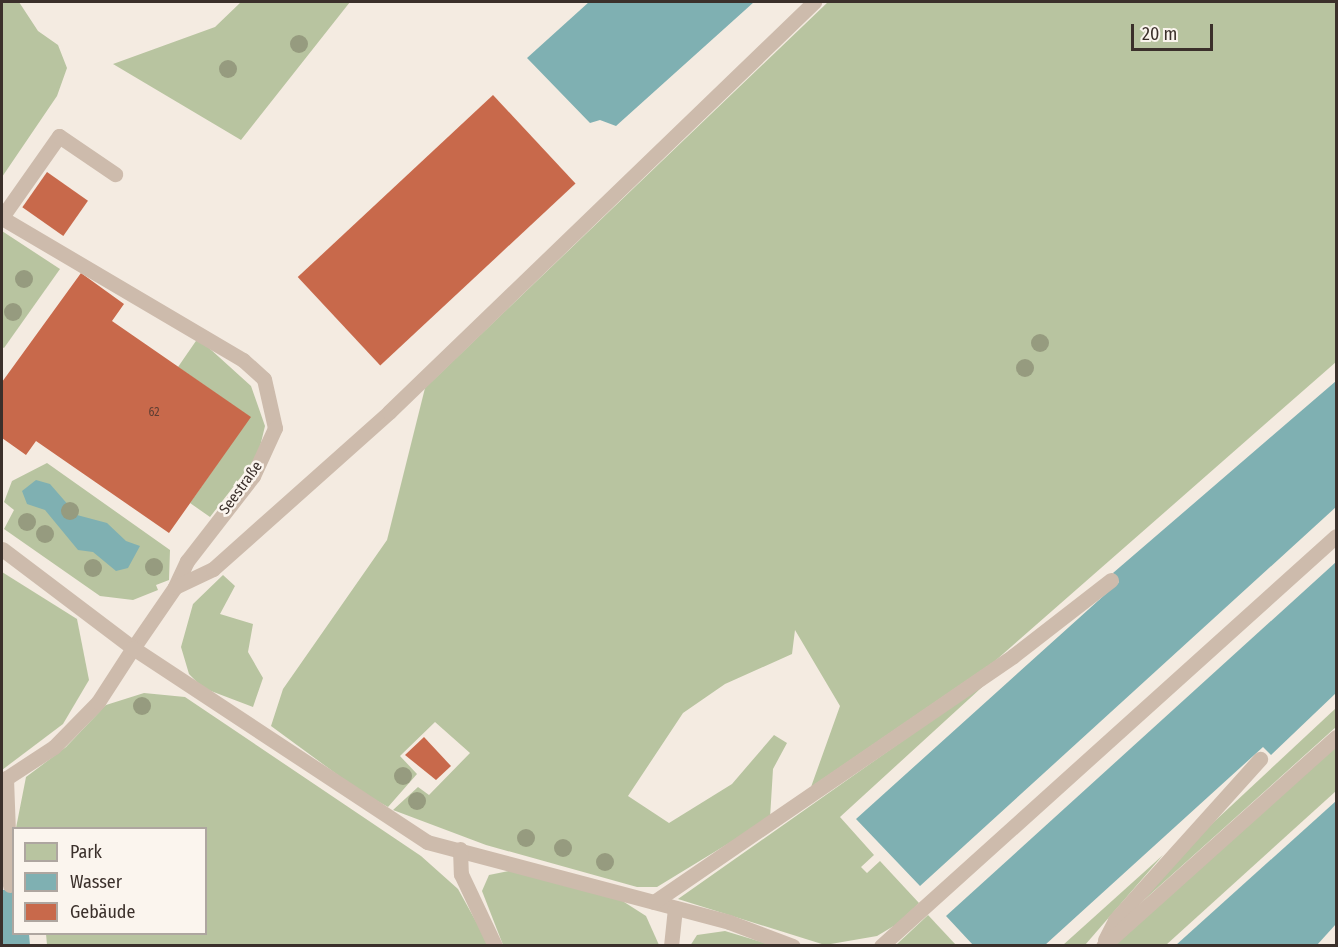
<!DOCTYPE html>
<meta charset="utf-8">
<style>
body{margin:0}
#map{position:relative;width:1338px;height:947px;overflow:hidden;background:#f4ebe1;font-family:"Fira Sans Condensed",sans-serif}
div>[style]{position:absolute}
.green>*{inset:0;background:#b8c4a0}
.water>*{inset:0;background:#7fb0b2}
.building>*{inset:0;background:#c8694b;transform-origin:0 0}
.lane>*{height:15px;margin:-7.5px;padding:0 7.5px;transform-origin:7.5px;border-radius:7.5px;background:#cdbbac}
.trees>*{width:18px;height:18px;margin:-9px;border-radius:50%;background:#969b7f}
span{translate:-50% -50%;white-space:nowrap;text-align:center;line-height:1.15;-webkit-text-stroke:5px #fbf5ee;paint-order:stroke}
.number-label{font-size:12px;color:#5e3e33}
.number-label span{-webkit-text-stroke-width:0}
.street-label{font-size:15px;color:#3b302b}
.frame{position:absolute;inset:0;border:3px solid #3b302b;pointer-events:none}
.legend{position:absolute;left:12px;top:827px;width:195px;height:108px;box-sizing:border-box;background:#fbf5ee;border:2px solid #aea6a0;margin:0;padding:8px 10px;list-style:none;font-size:18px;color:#3b302b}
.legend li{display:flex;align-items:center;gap:12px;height:30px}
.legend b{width:30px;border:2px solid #aea6a0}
.scale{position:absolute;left:1131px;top:24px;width:82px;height:27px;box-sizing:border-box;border:3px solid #3b302b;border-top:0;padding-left:8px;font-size:18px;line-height:21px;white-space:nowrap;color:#3b302b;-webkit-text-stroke:4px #fbf5ee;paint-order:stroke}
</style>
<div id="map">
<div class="green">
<i style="clip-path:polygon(2px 2px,19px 2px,38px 31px,58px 45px,67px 68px,57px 96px,2px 177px)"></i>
<i style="clip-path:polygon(241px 2px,350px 2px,241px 140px,113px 64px,215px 27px)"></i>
<i style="clip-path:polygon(828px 2px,1336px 2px,1336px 362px,995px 661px,811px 787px,840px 706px,795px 630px,792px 654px,725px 684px,683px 713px,628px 796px,669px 823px,732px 784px,774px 735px,787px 743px,773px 769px,770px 818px,657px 887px,637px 887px,486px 845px,393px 810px,418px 787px,429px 795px,470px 753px,435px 722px,400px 756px,417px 774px,388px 807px,361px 792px,271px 726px,283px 689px,387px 540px,425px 388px)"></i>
<i style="clip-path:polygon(2px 231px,60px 269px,4px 348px,2px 347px)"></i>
<i style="clip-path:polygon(198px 338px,251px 386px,265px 426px,258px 455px,210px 517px,190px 503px,250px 417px,178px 367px)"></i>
<i style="clip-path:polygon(47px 463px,170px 550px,169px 580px,156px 585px,158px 590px,133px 600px,100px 596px,4px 529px,14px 510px,4px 502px,12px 481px)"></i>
<i style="clip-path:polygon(2px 572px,77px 619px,89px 680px,63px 724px,2px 770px)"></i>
<i style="clip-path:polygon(223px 575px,235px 586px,220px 614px,253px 624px,248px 652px,263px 678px,253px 707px,203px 688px,189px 674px,181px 647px,193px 604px)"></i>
<i style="clip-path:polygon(992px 678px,840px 817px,874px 855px,861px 867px,867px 873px,880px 861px,919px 903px,897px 924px,877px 936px,825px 945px,678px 899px)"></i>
<i style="clip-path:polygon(144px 693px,185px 697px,421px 856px,458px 889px,489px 945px,47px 945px,46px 934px,206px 934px,206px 828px,16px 828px,26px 777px,66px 747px,106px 705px)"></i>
<i style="clip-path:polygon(1336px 708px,1336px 727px,1135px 908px,1187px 847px)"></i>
<i style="clip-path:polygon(1336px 744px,1336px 791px,1166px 945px,1112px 946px)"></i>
<i style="clip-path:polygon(1163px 855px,1085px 945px,1063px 945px)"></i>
<i style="clip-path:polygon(513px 870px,621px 900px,646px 916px,659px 945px,503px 945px,482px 891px,489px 875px)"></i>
<i style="clip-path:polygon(928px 915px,956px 945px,896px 945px)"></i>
<i style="clip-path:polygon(725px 931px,771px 945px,690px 946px,697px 935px)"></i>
</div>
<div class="water">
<i style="clip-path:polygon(589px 2px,754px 2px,616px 126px,600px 120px,590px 123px,527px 58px)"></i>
<i style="clip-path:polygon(1336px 381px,1336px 507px,920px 886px,856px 819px,1119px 582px,1113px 573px)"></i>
<i style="clip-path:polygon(36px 480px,50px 484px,77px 515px,107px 523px,126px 541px,140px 546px,128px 568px,116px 571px,93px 552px,78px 550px,45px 510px,27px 504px,22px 491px)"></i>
<i style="clip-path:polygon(1336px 562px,1336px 693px,1271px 755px,1263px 747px,1045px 945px,973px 945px,946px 916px)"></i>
<i style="clip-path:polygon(1336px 801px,1336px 924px,1317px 945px,1176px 945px)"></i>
<i style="clip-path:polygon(13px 889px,14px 934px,29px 934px,30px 945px,2px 945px,2px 890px)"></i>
</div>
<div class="building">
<i style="left:493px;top:95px;width:121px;height:267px;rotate:47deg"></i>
<i style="left:47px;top:172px;width:50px;height:43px;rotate:35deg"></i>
<i style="clip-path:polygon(81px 273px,124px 304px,112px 321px,251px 417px,169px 533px,36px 441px,26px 455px,2px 438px,2px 382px)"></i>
<i style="clip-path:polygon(424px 737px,451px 766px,436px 780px,405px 755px)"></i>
</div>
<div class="lane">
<i style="left:2px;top:217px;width:99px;rotate:-54.9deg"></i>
<i style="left:59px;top:136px;width:68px;rotate:34.2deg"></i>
<i style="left:2px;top:218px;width:280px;rotate:30.5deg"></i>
<i style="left:243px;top:360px;width:28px;rotate:42deg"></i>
<i style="left:264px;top:379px;width:50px;rotate:77.3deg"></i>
<i style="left:275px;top:428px;width:53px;rotate:114.6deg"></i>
<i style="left:253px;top:476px;width:108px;rotate:127.8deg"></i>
<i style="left:187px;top:561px;width:29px;rotate:115deg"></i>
<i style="left:175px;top:587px;width:74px;rotate:124.5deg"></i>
<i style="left:133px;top:648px;width:164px;rotate:-142.9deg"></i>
<i style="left:175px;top:587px;width:42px;rotate:-25.3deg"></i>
<i style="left:213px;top:569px;width:236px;rotate:-41.7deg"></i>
<i style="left:389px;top:412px;width:591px;rotate:-43.97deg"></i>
<i style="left:6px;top:778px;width:107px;rotate:87.9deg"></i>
<i style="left:2px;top:781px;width:62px;rotate:-33.2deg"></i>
<i style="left:54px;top:747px;width:63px;rotate:-45.6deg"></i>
<i style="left:98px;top:702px;width:64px;rotate:-57.1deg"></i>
<i style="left:133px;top:648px;width:352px;rotate:33.4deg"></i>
<i style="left:427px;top:842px;width:312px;rotate:14.8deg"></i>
<i style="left:729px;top:922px;width:68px;rotate:20.6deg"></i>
<i style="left:460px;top:849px;width:25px;rotate:88deg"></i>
<i style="left:461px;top:874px;width:80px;rotate:64.7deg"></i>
<i style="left:654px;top:902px;width:435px;rotate:-34.4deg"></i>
<i style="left:1013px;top:656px;width:124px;rotate:-37.8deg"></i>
<i style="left:1105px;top:940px;width:22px;rotate:-63deg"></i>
<i style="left:1115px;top:920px;width:217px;rotate:-48deg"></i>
<i style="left:671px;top:946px;width:38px;rotate:-84deg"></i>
<i style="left:881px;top:946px;width:612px;rotate:-42.02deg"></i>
<i style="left:1103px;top:946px;width:313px;rotate:-41.9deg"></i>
</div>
<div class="trees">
<i style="left:299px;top:44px"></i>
<i style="left:228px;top:69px"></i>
<i style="left:24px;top:279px"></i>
<i style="left:13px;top:312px"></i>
<i style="left:1040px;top:343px"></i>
<i style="left:1025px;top:368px"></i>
<i style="left:70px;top:511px"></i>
<i style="left:27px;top:522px"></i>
<i style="left:45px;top:534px"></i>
<i style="left:154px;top:567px"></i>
<i style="left:93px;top:568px"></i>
<i style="left:142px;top:706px"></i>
<i style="left:403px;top:776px"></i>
<i style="left:417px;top:801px"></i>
<i style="left:526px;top:838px"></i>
<i style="left:563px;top:848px"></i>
<i style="left:605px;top:862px"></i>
</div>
<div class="number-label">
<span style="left:154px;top:413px">62</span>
</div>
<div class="street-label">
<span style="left:241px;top:488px;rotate:-54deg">Seestraße</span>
</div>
<div class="frame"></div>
<ul class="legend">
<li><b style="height:16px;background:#b8c4a0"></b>Park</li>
<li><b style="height:16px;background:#7fb0b2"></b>Wasser</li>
<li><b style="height:16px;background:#c8694b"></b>Gebäude</li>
</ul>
<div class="scale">20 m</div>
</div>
